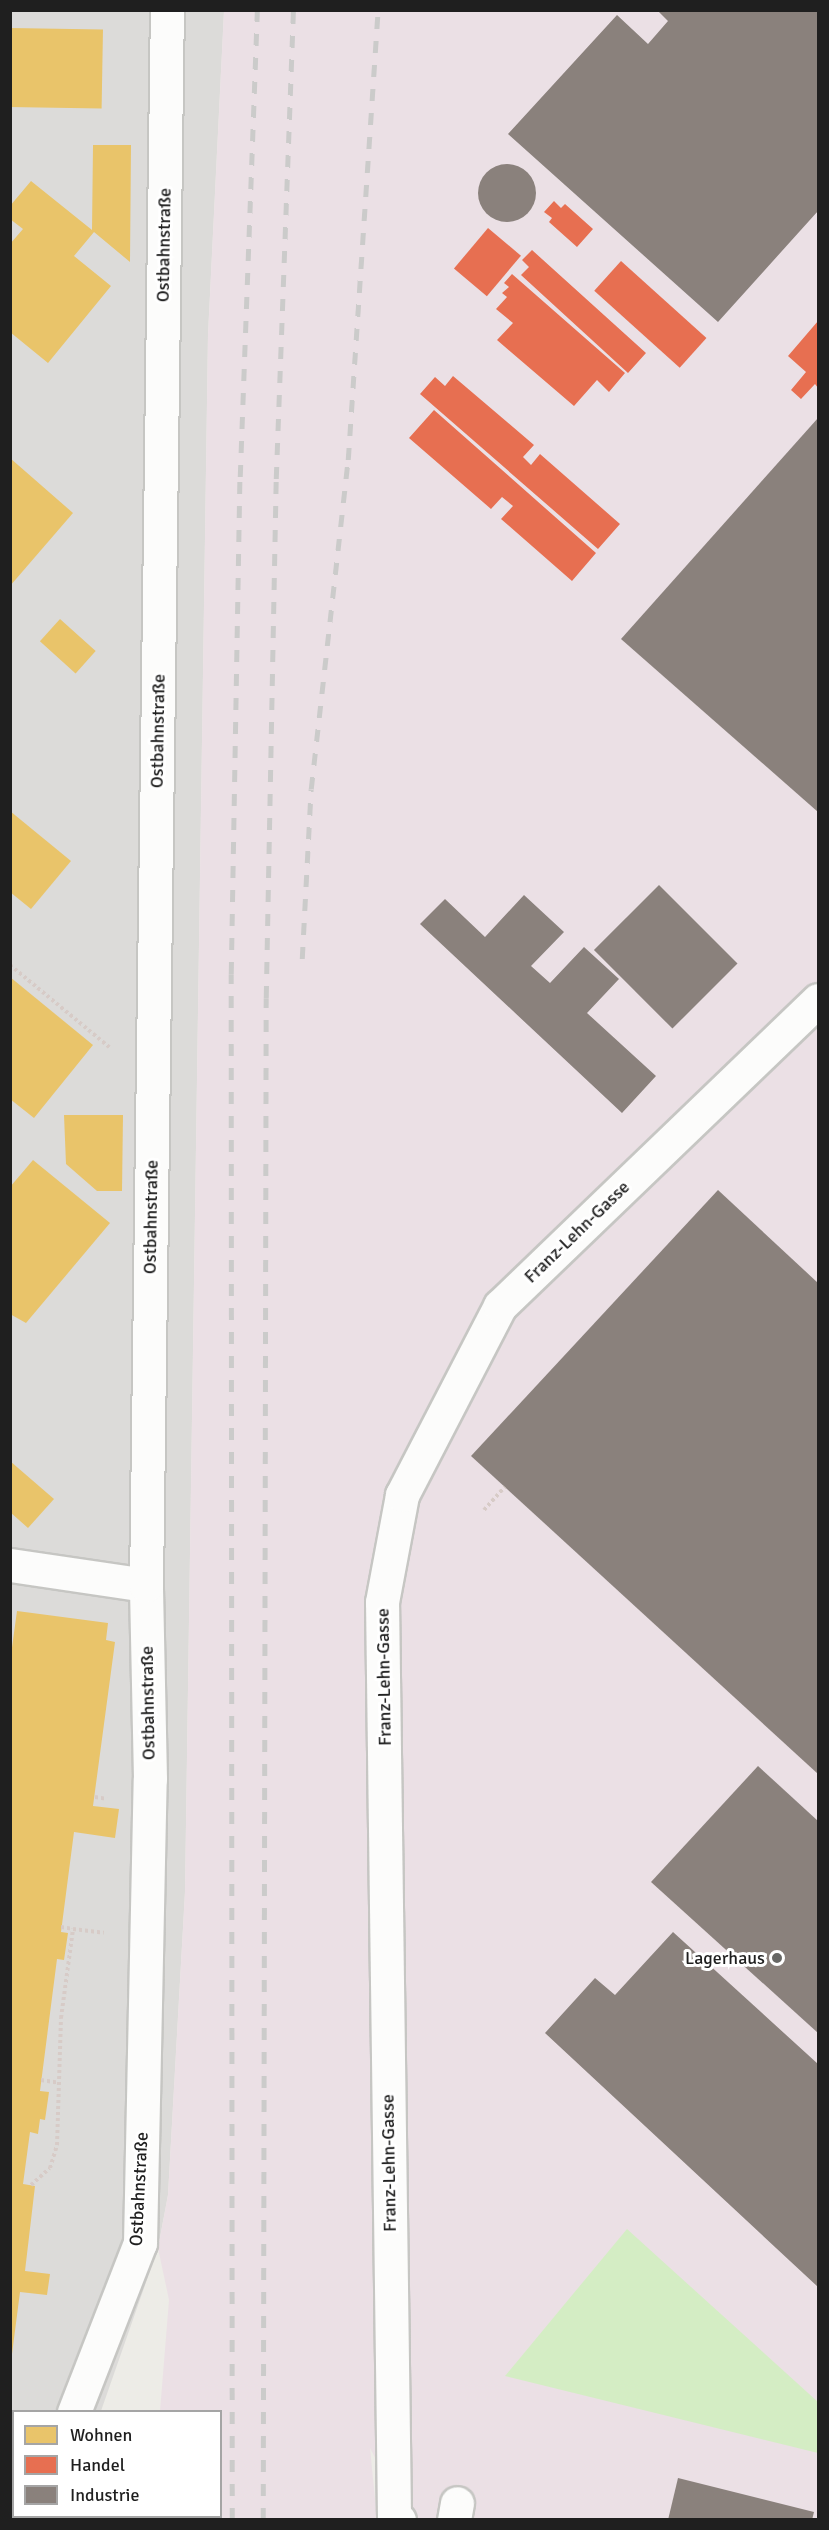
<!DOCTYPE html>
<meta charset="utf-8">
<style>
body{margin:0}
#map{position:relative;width:829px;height:2530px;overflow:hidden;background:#edece7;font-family:Signika,sans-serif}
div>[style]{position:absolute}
.residential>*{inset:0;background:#dcdbd9}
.industrial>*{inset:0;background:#ebe0e5}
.grass>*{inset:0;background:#d4edc4}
.homes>*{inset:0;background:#e9c46a;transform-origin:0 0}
.shops>*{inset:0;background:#e76f51;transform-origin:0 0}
.industry>*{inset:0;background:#8a817c;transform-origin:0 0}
.round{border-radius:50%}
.path>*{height:4px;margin-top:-2px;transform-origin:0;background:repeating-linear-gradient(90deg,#d7cbc7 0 3px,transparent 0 6px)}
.roads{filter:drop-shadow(2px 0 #c6c6c3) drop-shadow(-2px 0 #c6c6c3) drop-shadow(0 2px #c6c6c3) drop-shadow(0 -2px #c6c6c3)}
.minor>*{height:33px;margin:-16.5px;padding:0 16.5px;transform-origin:16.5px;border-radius:16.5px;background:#fcfcfb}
.rail>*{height:4.5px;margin-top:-2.25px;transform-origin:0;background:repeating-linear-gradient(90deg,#cbcbca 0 12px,transparent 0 24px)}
.dots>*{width:16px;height:16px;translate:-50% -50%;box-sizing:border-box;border:3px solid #fff;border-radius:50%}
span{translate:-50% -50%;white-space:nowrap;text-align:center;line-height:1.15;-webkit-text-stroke:6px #fff;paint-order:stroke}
.street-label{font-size:18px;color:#1f1f1f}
.poi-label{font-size:18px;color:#1f1f1f}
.right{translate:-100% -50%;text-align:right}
.frame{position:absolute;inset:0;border:12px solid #1f1f1f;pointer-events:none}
.legend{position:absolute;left:12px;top:2410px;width:210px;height:108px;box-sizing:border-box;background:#fff;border:2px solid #a5a5a5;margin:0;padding:8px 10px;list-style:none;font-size:18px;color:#1f1f1f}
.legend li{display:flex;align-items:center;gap:12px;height:30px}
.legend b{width:30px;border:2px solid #a5a5a5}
</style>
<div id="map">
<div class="residential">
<i style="clip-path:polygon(11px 11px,224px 11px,208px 335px,185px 1892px,168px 2195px,158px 2248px,101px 2411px,14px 2412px,14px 2516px,64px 2517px,63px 2519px,11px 2520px)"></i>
</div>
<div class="industrial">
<i style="clip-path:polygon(224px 11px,818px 11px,818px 2519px,407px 2519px,370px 2448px,377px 2519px,152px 2520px,220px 2516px,220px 2412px,160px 2411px,169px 2300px,158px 2248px,168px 2195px,185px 1892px,208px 335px)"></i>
</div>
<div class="grass">
<i style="clip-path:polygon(627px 2229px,818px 2402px,818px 2453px,505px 2376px)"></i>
</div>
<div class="homes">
<i style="left:10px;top:28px;width:93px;height:79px;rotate:1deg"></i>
<i style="clip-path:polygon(93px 145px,131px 145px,130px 262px,94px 232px,74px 256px,111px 286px,48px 363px,10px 332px,10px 244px,23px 229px,10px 219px,10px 206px,31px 181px,92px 230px)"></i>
<i style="clip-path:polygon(10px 458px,73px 513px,10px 586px)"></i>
<i style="left:60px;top:619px;width:48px;height:30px;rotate:42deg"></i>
<i style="clip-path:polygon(10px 811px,71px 861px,31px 909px,10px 892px)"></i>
<i style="clip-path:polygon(10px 977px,93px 1045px,34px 1118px,10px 1099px)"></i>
<i style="clip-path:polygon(64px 1115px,123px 1115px,122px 1191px,97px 1191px,66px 1164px)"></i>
<i style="clip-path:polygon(33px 1160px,110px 1223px,26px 1323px,10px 1314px,10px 1187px)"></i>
<i style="clip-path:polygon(10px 1461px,54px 1499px,28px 1528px,10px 1512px)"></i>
<i style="clip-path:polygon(17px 1611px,108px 1623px,106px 1640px,115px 1642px,93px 1806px,119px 1809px,115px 1838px,74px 1832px,61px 1932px,68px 1933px,64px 1960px,57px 1959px,40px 2091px,49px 2092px,45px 2120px,40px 2119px,38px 2134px,30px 2132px,23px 2184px,35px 2186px,25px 2271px,50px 2274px,47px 2295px,20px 2292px,12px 2354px,10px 1662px)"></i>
</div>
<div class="shops">
<i style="clip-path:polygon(554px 201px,561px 208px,565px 204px,593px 229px,577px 247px,549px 222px,552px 218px,544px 212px)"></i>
<i style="left:488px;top:228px;width:43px;height:53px;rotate:40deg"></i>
<i style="clip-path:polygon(532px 250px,646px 353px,628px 373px,521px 275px,529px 267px,522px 260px)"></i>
<i style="left:621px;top:261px;width:115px;height:40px;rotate:42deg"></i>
<i style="clip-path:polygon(512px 274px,625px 373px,609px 392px,597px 380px,574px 406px,497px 340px,513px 323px,496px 309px,507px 297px,502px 293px,509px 287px,504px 283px)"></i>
<i style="clip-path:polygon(818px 321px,818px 388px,815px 384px,801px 399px,791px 390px,806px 372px,788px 356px)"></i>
<i style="clip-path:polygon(453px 376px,534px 445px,523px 457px,531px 465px,540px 454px,620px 524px,598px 549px,420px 394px,435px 377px,445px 386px)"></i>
<i style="clip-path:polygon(434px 410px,596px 553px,572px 581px,501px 519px,513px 506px,502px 497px,491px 509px,409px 438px)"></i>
</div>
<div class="industry">
<i style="clip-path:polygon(657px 10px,818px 10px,818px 211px,718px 322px,508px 134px,617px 15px,648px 44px,668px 21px)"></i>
<i class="round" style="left:478px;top:164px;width:58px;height:58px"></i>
<i style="clip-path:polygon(818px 418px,818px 812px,621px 639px)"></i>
<i style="left:659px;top:885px;width:111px;height:92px;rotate:45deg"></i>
<i style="clip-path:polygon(524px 895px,564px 932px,531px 966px,550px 983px,584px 947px,619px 979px,587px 1013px,656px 1076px,622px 1113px,420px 924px,445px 899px,485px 937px)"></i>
<i style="clip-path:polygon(718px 1190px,818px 1283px,818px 1774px,471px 1456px)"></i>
<i style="clip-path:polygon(758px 1766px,818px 1821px,818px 2033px,651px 1882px)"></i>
<i style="clip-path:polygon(673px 1932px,818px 2064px,818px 2287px,545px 2033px,595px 1978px,615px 1995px)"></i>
<i style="clip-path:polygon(678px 2478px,814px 2512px,812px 2520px,668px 2520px)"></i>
</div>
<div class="path">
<i style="left:10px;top:965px;width:129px;rotate:39.6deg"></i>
<i style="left:484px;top:1510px;width:31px;rotate:-48deg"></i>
<i style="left:95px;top:1797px;width:12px;rotate:9deg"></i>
<i style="left:61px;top:1927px;width:12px;rotate:9deg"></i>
<i style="left:41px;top:2080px;width:18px;rotate:9deg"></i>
<i style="left:31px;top:2185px;width:25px;rotate:-42deg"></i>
<i style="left:50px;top:2168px;width:24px;rotate:-73deg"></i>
<i style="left:57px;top:2145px;width:127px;rotate:-88.2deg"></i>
<i style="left:61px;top:2018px;width:90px;rotate:-82.3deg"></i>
<i style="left:73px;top:1929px;width:31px;rotate:7deg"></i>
<i style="left:139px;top:2516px;width:4px;rotate:90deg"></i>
</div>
<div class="roads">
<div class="minor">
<i style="left:10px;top:1565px;width:137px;rotate:8.4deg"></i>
<i style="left:74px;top:2412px;width:181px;rotate:-68.7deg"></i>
<i style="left:140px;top:2243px;width:464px;rotate:-88.8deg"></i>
<i style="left:150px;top:1779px;width:194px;rotate:-91.2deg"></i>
<i style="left:146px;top:1585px;width:1575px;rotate:-89.24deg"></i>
<i style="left:10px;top:2492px;width:4px"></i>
<i style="left:399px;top:2520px;width:6px;rotate:-141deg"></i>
<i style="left:394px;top:2516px;width:914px;rotate:-90.75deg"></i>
<i style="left:382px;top:1602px;width:109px;rotate:-79.4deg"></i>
<i style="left:402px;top:1495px;width:213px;rotate:-62.6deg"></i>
<i style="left:500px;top:1306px;width:441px;rotate:-43.9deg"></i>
<i style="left:454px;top:2520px;width:17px;rotate:-80deg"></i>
</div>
</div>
<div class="rail">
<i style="left:302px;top:959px;width:170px;rotate:-87deg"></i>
<i style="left:311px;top:789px;width:331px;rotate:-83.6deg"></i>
<i style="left:348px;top:460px;width:451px;rotate:-86.2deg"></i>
<i style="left:232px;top:2520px;width:1546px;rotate:-90.04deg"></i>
<i style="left:231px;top:974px;width:497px;rotate:-89deg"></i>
<i style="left:240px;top:477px;width:467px;rotate:-87.9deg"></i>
<i style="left:263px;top:2520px;width:1522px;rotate:-89.89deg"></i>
<i style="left:266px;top:998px;width:519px;rotate:-88.9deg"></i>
<i style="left:276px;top:479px;width:469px;rotate:-87.9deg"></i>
</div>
<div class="dots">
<i style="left:777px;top:1958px;background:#676765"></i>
</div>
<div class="street-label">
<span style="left:164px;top:245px;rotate:-89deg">Ostbahnstraße</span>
<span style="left:158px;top:731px;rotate:-89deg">Ostbahnstraße</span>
<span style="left:151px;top:1217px;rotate:-89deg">Ostbahnstraße</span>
<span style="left:577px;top:1232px;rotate:-44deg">Franz-Lehn-Gasse</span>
<span style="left:384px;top:1677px;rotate:-91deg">Franz-Lehn-Gasse</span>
<span style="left:148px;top:1703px;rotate:-91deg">Ostbahnstraße</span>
<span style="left:389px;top:2163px;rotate:-91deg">Franz-Lehn-Gasse</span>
<span style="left:139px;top:2189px;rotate:-87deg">Ostbahnstraße</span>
</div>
<div class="poi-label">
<span class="right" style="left:765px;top:1958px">Lagerhaus</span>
</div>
<div class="frame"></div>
<ul class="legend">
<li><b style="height:16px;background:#e9c46a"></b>Wohnen</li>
<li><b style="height:16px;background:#e76f51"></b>Handel</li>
<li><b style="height:16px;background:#8a817c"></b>Industrie</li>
</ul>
</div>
